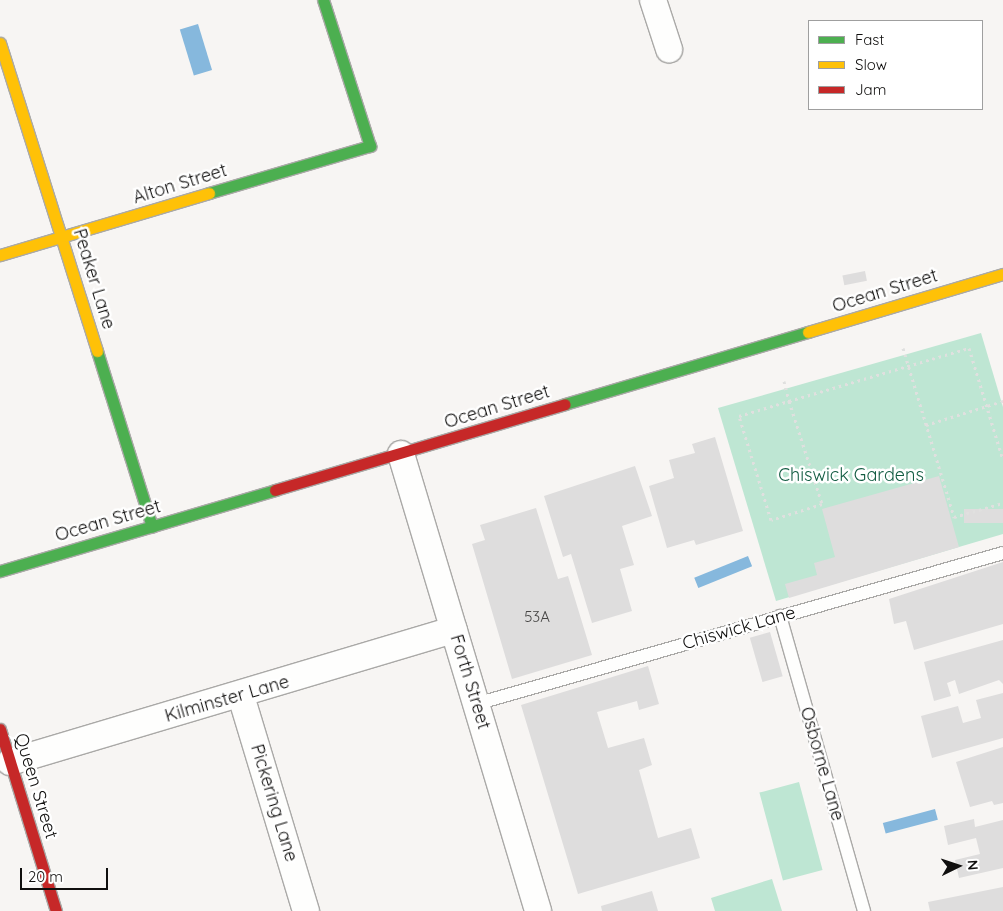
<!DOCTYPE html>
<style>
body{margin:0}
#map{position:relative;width:1003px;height:911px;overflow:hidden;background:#f7f5f3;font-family:Quicksand,sans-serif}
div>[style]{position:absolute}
.green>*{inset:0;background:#bee6d3;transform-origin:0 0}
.water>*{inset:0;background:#86b8dd;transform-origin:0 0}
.building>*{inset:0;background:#dedddd;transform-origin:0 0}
.path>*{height:3px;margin-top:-1.5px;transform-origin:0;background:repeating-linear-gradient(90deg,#e0e0df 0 2.5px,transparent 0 6.5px)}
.roads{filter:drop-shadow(1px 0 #aaa9a7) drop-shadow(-1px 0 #aaa9a7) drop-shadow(0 1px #aaa9a7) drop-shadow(0 -1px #aaa9a7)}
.lane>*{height:12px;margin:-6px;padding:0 6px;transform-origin:6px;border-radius:6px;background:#fefefd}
.street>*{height:26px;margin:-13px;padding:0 13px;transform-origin:13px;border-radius:13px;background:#fefefd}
.fast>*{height:11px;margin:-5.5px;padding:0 5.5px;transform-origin:5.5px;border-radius:5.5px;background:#4caf50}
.slow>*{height:11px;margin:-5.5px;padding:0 5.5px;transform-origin:5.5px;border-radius:5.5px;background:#ffc107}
.jam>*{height:11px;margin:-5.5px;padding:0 5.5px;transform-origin:5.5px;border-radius:5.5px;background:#c62828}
span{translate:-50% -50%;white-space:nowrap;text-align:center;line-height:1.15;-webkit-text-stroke:5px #fff;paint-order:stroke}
.number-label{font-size:15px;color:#464544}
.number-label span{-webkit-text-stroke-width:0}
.street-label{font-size:18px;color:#100f0e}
.park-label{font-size:18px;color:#125c42}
.legend{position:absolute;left:808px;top:20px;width:175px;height:90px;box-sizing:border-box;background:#fff;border:1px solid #9f9f9f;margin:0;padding:6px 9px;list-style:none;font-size:15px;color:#100f0e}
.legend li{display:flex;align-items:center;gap:10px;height:25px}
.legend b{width:25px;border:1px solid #9f9f9f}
.north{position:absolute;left:933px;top:841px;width:50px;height:50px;-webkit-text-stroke:4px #fff;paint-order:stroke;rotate:86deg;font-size:14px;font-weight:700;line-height:20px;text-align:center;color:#100f0e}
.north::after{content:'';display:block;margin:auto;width:18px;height:22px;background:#100f0e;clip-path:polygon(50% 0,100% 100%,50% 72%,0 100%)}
.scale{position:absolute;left:20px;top:868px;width:88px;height:22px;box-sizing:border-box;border:2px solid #100f0e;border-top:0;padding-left:6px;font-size:15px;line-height:18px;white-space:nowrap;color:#100f0e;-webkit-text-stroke:4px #fff;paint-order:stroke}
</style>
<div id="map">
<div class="green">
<i style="clip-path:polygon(981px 333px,1003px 407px,1003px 534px,776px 601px,718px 408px)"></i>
<i style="left:799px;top:782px;width:91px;height:41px;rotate:75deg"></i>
<i style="clip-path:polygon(772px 879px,782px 911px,715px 911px,711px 898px)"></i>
</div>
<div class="water">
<i style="left:198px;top:24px;width:48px;height:19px;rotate:73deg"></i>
<i style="left:748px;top:556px;width:11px;height:58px;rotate:68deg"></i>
<i style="left:935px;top:809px;width:11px;height:54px;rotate:75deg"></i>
</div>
<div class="building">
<i style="left:865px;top:271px;width:10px;height:23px;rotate:79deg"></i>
<i style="clip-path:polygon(715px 437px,743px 531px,696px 545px,694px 540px,667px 548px,649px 486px,674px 478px,669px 460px,695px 453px,692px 444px)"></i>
<i style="clip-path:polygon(635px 466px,652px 516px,622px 526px,634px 565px,620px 569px,632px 611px,592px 623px,571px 554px,563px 557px,544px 496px)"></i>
<i style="clip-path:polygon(939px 476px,959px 547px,789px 598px,785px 584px,817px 575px,814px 563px,835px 557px,822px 509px)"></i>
<i style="clip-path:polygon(536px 508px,558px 579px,568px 576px,592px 655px,512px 679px,472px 544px,485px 540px,480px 525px)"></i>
<i style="left:1003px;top:509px;width:14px;height:39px;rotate:90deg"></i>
<i style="clip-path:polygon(1003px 562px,1003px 624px,914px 650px,906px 621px,894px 624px,889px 599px)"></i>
<i style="left:770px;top:632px;width:46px;height:21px;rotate:74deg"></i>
<i style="clip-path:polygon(1003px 640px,1003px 684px,999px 680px,959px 694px,955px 680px,947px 683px,951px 696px,934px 701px,924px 662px)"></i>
<i style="clip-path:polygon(648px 666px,659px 704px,639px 710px,637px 701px,597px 712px,608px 748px,644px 738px,652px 765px,639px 770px,658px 838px,691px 828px,700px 858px,578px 894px,521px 705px)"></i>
<i style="clip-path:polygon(1003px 693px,1003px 738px,932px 758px,921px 716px,958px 706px,963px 723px,981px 718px,976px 700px)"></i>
<i style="clip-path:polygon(1003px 747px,1003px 803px,994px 805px,992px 801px,970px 807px,956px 762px)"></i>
<i style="clip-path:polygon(974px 819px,975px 827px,1003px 820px,1003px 868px,959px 878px,955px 860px,980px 854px,976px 838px,948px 845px,944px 826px)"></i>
<i style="clip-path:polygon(1003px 887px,1003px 911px,930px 911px,928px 902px)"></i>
<i style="clip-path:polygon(652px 891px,658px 911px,602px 911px,601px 906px)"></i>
</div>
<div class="path">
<i style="left:903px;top:348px;width:177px;rotate:73.2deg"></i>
<i style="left:954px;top:517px;width:51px;rotate:-15.9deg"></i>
<i style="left:784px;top:381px;width:21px;rotate:76deg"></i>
<i style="left:789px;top:401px;width:108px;rotate:72.2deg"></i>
<i style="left:822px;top:504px;width:53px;rotate:162.6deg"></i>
<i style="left:771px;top:520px;width:109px;rotate:-107.1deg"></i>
<i style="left:739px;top:416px;width:52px;rotate:-16.7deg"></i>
<i style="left:789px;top:401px;width:188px;rotate:-16.4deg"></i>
<i style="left:969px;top:348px;width:117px;rotate:73.1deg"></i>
<i style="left:926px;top:425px;width:81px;rotate:-17.3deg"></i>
</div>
<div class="roads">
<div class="lane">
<i style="left:780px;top:616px;width:307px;rotate:74.1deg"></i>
<i style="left:476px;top:704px;width:548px;rotate:-15.99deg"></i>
</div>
<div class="street">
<i style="left:653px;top:0;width:52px;rotate:71.9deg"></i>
<i style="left:401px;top:454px;width:477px;rotate:73.3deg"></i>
<i style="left:241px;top:696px;width:225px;rotate:73.2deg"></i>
<i style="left:10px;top:762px;width:463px;rotate:-16.6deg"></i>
</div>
<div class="fast">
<i style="left:209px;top:193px;width:168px;rotate:-16.3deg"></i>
<i style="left:370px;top:146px;width:153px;rotate:-107.8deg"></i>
<i style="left:97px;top:351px;width:184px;rotate:72.6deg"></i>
<i style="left:565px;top:404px;width:253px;rotate:-16.5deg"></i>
<i style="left:0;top:571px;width:287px;rotate:-16.4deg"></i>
</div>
<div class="slow">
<i style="left:0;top:43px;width:323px;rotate:72.5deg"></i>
<i style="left:0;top:255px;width:218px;rotate:-16.5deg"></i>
<i style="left:808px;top:332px;width:203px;rotate:-16.6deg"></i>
</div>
<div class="jam">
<i style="left:275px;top:490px;width:302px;rotate:-16.5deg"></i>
<i style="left:0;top:729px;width:190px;rotate:72.9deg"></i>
</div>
</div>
<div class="number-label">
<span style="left:537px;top:617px">53A</span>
</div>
<div class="street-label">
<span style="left:180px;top:184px;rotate:-17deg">Alton Street</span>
<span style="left:94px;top:279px;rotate:73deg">Peaker Lane</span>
<span style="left:885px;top:291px;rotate:-17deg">Ocean Street</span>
<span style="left:497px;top:407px;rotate:-17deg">Ocean Street</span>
<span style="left:108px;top:521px;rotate:-16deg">Ocean Street</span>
<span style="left:739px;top:628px;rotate:-16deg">Chiswick Lane</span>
<span style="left:470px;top:682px;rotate:73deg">Forth Street</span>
<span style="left:227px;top:699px;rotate:-16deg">Kilminster Lane</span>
<span style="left:822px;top:764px;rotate:74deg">Osborne Lane</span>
<span style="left:36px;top:786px;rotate:73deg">Queen Street</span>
<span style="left:274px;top:803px;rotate:73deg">Pickering Lane</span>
</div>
<div class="park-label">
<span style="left:851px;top:475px">Chiswick Gardens</span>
</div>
<ul class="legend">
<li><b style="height:6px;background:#4caf50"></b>Fast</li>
<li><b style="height:6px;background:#ffc107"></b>Slow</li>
<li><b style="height:6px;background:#c62828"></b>Jam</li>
</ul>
<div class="north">N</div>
<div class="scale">20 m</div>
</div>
